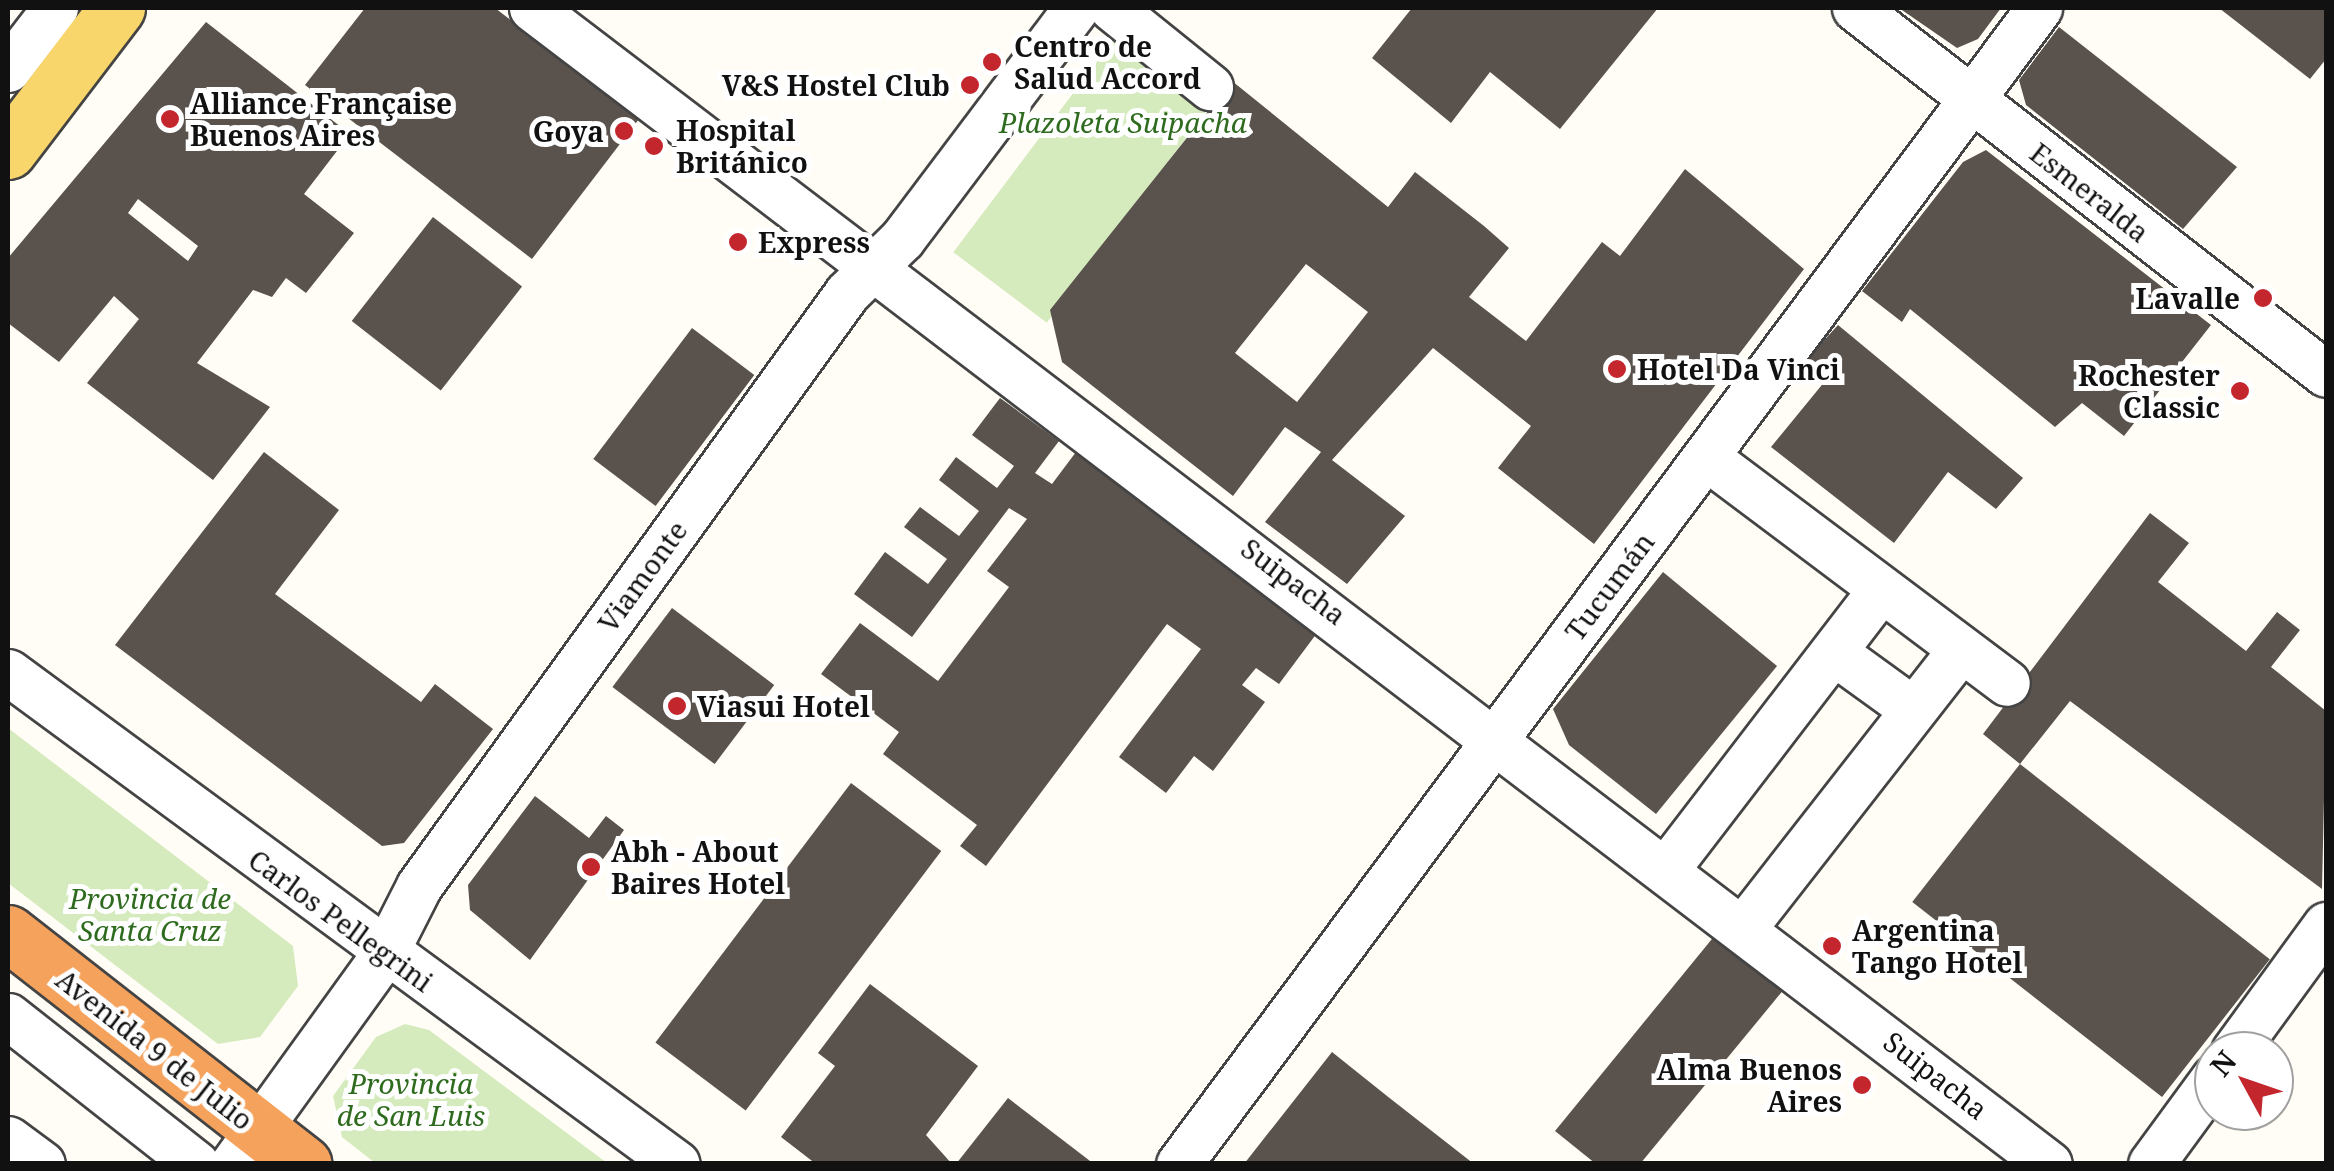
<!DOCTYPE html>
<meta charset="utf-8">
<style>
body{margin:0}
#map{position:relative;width:2334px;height:1171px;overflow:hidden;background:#fffdf5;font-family:"Noto Serif",serif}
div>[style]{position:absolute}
.green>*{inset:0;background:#d5ebbd;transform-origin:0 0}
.building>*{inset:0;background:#5a524d;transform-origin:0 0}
.roads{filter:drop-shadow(2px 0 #444) drop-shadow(-2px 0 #444) drop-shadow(0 2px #444) drop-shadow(0 -2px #444)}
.minor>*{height:45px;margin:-22.5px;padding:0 22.5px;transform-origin:22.5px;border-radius:22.5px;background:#fff}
.major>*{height:55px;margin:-27.5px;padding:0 27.5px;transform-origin:27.5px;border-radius:27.5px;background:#f9d66b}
.highway>*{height:55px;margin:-27.5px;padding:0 27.5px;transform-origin:27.5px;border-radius:27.5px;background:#f5a25d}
.dots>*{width:28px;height:28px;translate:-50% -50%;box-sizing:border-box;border:5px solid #fff;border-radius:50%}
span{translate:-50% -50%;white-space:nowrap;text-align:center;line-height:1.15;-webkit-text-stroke:10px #fff;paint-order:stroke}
.poi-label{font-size:28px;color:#111;font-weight:700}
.left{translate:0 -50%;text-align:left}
.right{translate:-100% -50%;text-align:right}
.park-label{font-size:28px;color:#2f6b1f;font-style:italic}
.street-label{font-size:28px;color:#111}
.frame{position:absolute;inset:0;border:10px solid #111;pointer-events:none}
.north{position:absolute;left:2194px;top:1031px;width:100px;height:100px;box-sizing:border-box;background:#fff;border:2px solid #a0a0a0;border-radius:50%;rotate:310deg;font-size:28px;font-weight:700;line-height:40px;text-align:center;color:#111}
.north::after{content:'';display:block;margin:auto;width:35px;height:45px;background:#c4262e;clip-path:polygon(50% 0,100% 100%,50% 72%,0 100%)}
</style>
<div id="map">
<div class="green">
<i style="left:1117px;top:35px;width:117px;height:272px;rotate:37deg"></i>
<i style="clip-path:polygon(8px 728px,293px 946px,298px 986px,260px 1037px,218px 1044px,8px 883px)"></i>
<i style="clip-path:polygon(405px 1024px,429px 1030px,607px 1163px,375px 1163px,342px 1137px,333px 1096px,376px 1037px)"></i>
</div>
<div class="building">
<i style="clip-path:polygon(365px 8px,495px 8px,639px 119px,532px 259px,305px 85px)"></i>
<i style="clip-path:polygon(1412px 8px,1658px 8px,1560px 129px,1490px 72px,1451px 123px,1372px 58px)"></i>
<i style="clip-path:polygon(1899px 8px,2001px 8px,1978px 39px,1957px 48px)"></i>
<i style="clip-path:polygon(2219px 8px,2326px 8px,2326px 59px,2310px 79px)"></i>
<i style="clip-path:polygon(evenodd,206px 22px,350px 134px,304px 194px,354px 233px,306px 293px,286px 278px,272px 297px,253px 290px,197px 363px,270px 407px,213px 480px,87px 383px,139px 319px,114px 296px,59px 362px,8px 323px,8px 258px,206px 22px,138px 199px,198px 246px,188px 261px,128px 213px,138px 199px)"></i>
<i style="clip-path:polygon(2059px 27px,2237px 167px,2183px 229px,2026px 105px,2019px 80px)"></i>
<i style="clip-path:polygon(evenodd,1232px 81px,1388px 207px,1415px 172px,1484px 226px,1509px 248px,1469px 297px,1526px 341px,1602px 242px,1620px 256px,1685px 169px,1804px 269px,1594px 544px,1498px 468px,1531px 426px,1433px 348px,1332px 460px,1405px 516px,1347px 584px,1265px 522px,1321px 452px,1285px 427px,1233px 496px,1062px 362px,1050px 310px,1232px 81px,1306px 264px,1368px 312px,1297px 402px,1235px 353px,1306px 264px)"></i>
<i style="clip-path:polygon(1986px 150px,2211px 325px,2124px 436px,2082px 403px,2055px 427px,1910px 309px,1902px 322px,1862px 291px,1963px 162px)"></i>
<i style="left:433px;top:217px;width:113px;height:132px;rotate:38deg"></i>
<i style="clip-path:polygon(1838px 325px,2023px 478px,1996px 509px,1948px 472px,1894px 543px,1771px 447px,1830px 375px,1807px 359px)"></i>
<i style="left:692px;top:328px;width:78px;height:164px;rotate:37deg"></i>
<i style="clip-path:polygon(1000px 398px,1059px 441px,1035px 473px,1052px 484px,1076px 452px,1317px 633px,1279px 684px,1256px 668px,1242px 685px,1265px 702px,1213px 771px,1194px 756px,1166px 793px,1119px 757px,1201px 649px,1167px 624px,986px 866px,960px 846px,977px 825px,883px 754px,899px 732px,821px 674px,860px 623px,938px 681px,1009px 587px,987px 571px,1027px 519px,1009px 508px,912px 637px,854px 594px,885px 552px,928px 584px,947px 559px,904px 527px,920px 507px,959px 536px,979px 511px,939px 480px,956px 457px,997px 488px,1014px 466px,972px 435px)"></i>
<i style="clip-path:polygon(264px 452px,339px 510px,275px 594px,421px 702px,435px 684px,493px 729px,404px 843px,382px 846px,115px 645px)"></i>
<i style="clip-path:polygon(2150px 513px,2189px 543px,2158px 582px,2246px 651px,2277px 612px,2300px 630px,2271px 667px,2326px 711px,2322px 889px,2070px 701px,2020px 764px,1983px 734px)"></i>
<i style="clip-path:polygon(1663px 572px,1777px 666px,1656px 814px,1569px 745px,1553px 709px)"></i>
<i style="left:672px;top:608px;width:128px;height:99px;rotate:37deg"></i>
<i style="left:2020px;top:764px;width:317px;height:175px;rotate:38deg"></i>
<i style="left:851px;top:783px;width:113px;height:325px;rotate:37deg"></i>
<i style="clip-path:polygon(535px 796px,589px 838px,606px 816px,624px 830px,530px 960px,470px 910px,468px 885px)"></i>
<i style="clip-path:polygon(1716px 934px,1785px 988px,1640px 1164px,1596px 1164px,1555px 1131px)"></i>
<i style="clip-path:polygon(870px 984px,978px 1066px,926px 1135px,952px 1164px,816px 1164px,781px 1137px,835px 1066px,818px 1053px)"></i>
<i style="clip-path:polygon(1332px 1052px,1387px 1096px,1474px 1164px,1244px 1164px)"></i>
<i style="clip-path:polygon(1008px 1098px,1094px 1164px,956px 1164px)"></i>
</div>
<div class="roads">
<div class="minor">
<i style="left:532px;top:8px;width:1907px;rotate:37.31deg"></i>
<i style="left:1112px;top:8px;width:126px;rotate:38.9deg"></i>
<i style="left:1855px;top:8px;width:596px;rotate:37.85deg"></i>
<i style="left:8px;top:69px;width:77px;rotate:-52.4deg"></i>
<i style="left:1706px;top:457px;width:376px;rotate:36.9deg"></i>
<i style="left:1835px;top:653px;width:94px;rotate:35.9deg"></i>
<i style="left:8px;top:672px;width:830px;rotate:36.33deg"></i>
<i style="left:1667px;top:868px;width:350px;rotate:-52.5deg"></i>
<i style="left:1744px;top:927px;width:348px;rotate:-52deg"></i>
<i style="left:8px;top:1016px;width:239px;rotate:38.2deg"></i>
<i style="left:2234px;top:1051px;width:156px;rotate:-53.9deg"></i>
<i style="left:8px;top:1139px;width:42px;rotate:36.3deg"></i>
<i style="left:233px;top:1164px;width:260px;rotate:-54.2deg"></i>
<i style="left:385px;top:953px;width:75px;rotate:-63.1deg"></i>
<i style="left:419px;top:886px;width:731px;rotate:-54.18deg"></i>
<i style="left:847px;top:293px;width:77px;rotate:-44.5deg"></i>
<i style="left:902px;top:239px;width:289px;rotate:-53deg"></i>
<i style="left:1179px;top:1164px;width:1441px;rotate:-53.35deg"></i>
<i style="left:2151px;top:1164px;width:107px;rotate:-53.8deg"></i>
</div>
<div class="major">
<i style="left:8px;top:151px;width:180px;rotate:-52.7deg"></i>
</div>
<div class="highway">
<i style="left:8px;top:933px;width:375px;rotate:38deg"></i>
</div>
</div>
<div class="dots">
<i style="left:992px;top:62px;background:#c4262e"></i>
<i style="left:970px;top:85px;background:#c4262e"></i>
<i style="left:170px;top:119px;background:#c4262e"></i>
<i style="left:624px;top:131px;background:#c4262e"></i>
<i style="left:654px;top:146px;background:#c4262e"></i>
<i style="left:738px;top:242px;background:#c4262e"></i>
<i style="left:2263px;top:298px;background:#c4262e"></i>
<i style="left:1617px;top:369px;background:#c4262e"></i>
<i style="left:2240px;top:391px;background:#c4262e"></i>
<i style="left:677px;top:706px;background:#c4262e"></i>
<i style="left:591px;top:867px;background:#c4262e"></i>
<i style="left:1832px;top:946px;background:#c4262e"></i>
<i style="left:1862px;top:1085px;background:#c4262e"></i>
</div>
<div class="poi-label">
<span class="left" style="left:1014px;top:62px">Centro de<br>Salud Accord</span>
<span class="right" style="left:950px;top:85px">V&amp;S Hostel Club</span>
<span class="left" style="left:190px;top:119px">Alliance Française<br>Buenos Aires</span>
<span class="left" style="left:676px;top:146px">Hospital<br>Británico</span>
<span class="right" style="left:604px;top:131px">Goya</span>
<span class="left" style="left:758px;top:242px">Express</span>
<span class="right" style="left:2240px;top:298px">Lavalle</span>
<span class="left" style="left:1637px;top:369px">Hotel Da Vinci</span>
<span class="right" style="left:2220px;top:391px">Rochester<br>Classic</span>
<span class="left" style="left:697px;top:706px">Viasui Hotel</span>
<span class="left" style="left:611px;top:867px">Abh - About<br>Baires Hotel</span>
<span class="left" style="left:1852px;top:946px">Argentina<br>Tango Hotel</span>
<span class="right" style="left:1842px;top:1085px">Alma Buenos<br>Aires</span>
</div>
<div class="park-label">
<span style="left:1123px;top:122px">Plazoleta Suipacha</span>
<span style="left:150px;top:914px">Provincia de<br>Santa Cruz</span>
<span style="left:411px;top:1099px">Provincia<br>de San Luis</span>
</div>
<div class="street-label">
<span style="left:2090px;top:192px;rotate:38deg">Esmeralda</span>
<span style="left:642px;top:576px;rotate:-54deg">Viamonte</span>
<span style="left:1294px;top:581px;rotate:37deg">Suipacha</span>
<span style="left:1609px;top:586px;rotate:-53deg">Tucumán</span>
<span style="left:341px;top:920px;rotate:36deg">Carlos Pellegrini</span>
<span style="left:155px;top:1049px;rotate:38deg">Avenida 9 de Julio</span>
<span style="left:1936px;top:1075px;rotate:38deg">Suipacha</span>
</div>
<div class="frame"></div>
<div class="north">N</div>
</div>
